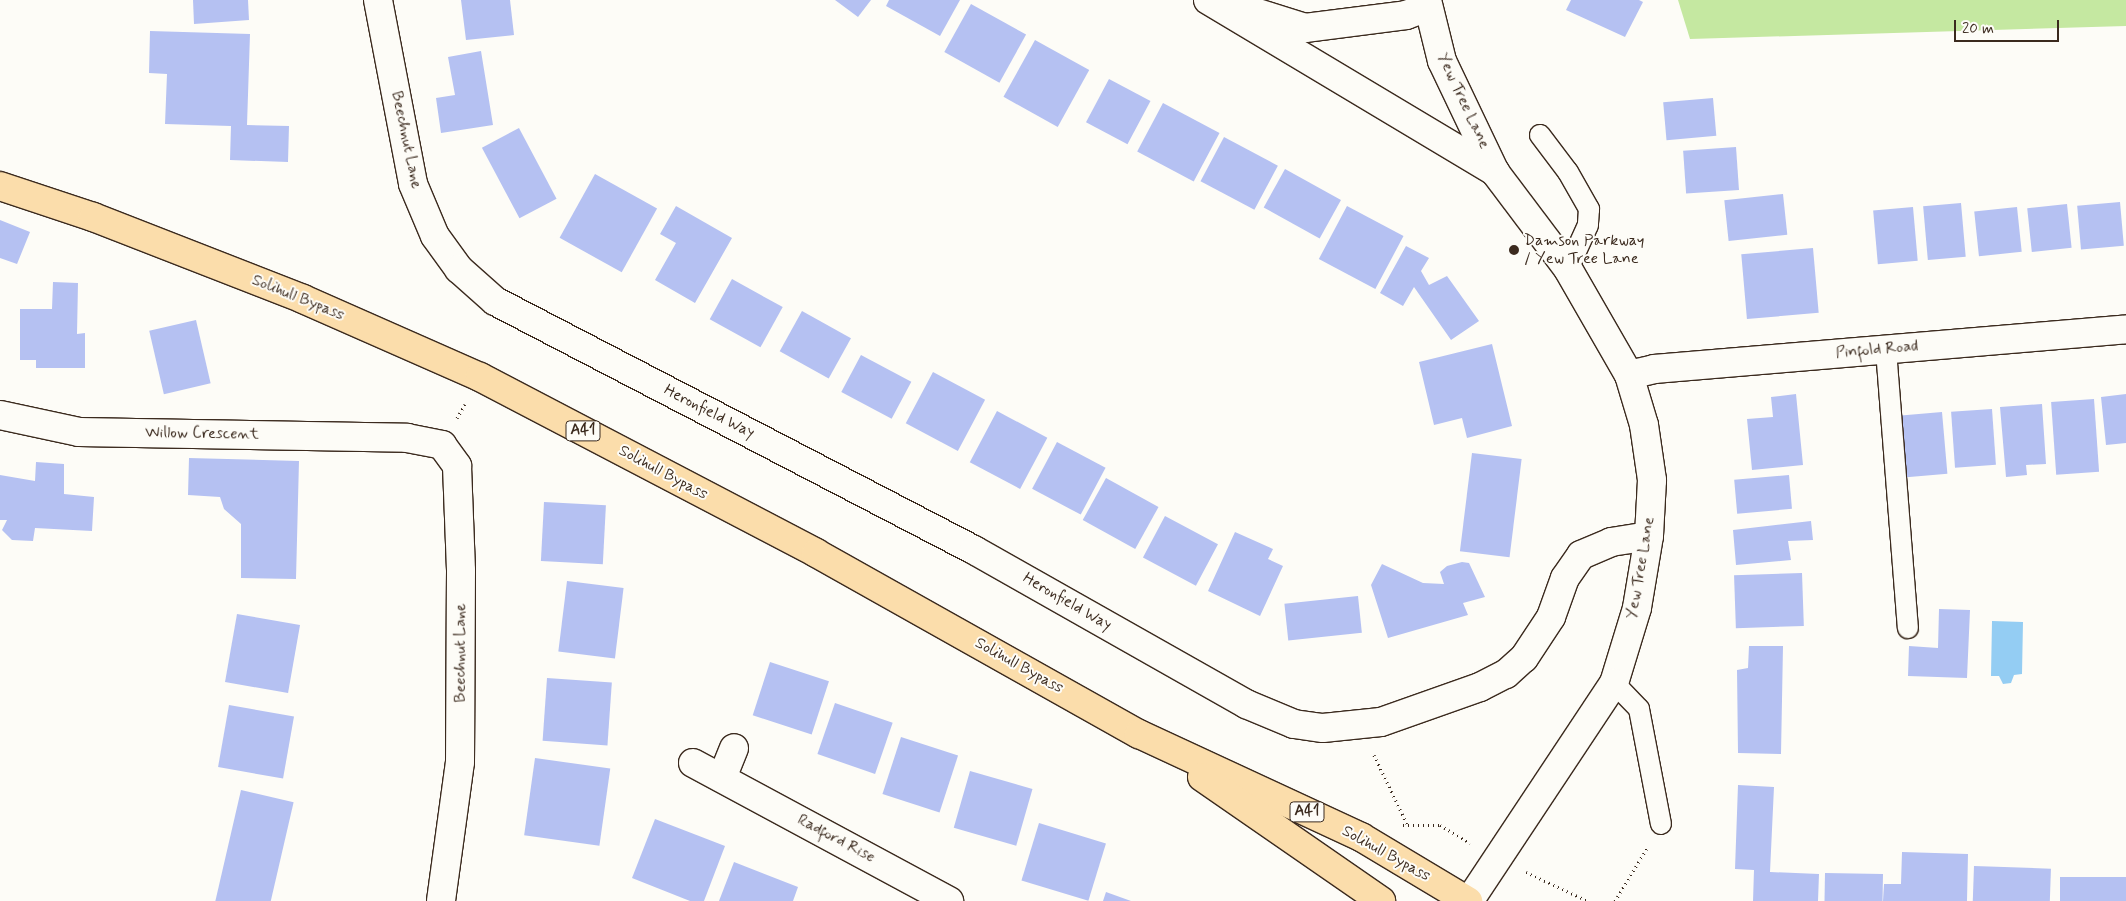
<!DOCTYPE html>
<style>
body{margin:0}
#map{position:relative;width:2126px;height:901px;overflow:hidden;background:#fdfcf7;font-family:Mynerve,sans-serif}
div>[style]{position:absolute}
.green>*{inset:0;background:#c5e8a1}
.water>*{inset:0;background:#94cdf3}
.building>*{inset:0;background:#b5c1f2;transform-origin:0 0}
.path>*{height:3px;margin-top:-1.5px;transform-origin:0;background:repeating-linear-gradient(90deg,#3b2a1e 0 1px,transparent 0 5px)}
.roads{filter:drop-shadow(1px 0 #3b2a1e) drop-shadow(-1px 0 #3b2a1e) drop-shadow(0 1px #3b2a1e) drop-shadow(0 -1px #3b2a1e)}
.service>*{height:20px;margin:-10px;padding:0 10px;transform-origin:10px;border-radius:10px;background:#fdfcf7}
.minor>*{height:28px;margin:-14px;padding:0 14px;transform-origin:14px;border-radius:14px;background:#fdfcf7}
.tertiary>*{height:28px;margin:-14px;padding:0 14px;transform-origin:14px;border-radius:14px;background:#fdfcf7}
.trunk>*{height:28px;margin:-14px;padding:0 14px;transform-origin:14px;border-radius:14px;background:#fbddab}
.dots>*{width:14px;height:14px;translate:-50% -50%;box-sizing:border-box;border:2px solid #fdfcf7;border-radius:50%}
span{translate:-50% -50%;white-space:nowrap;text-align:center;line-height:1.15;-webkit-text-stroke:4px #fdfcf7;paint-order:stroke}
.shield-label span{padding:1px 4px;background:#fdfcf7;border:1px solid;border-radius:4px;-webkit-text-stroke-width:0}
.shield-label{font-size:15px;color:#3b2a1e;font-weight:700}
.street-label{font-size:16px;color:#3b2a1e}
.poi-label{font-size:16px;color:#3b2a1e}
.left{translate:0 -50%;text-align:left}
.scale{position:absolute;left:1954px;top:20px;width:105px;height:22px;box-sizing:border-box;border:2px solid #3b2a1e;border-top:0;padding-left:6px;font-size:15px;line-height:18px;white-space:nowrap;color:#3b2a1e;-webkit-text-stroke:4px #fdfcf7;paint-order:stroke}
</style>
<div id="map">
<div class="green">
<i style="clip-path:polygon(1678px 0,2126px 0,2126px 26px,1690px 39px)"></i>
</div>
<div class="water">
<i style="clip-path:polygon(1992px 621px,2023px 622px,2022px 674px,2014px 675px,2011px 683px,2003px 684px,1999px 676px,1991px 676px)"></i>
</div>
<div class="building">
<i style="clip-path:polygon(193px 0,248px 0,249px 20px,194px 24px)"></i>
<i style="clip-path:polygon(461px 0,510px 0,514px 35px,466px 40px)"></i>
<i style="clip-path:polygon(835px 0,871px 0,858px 17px)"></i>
<i style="clip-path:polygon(889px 0,960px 0,940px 36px,886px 6px)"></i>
<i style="clip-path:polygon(1571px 0,1639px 0,1643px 2px,1625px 37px,1566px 10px)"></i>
<i style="left:971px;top:4px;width:63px;height:55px;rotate:29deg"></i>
<i style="clip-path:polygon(150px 31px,250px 34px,247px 125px,289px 126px,288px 162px,230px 160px,231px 126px,165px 124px,167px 74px,149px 73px)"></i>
<i style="left:1035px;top:40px;width:62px;height:65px;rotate:29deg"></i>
<i style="clip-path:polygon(481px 51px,493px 125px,441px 133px,436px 98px,455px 95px,448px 57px)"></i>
<i style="left:1109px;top:79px;width:47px;height:49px;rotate:28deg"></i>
<i style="left:1713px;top:98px;width:38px;height:50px;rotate:85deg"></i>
<i style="left:1163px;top:103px;width:64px;height:55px;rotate:28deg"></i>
<i style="left:519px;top:128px;width:80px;height:42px;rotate:62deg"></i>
<i style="left:1224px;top:137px;width:61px;height:50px;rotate:28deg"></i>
<i style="left:1736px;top:147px;width:43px;height:53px;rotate:86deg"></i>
<i style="left:1285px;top:169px;width:64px;height:44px;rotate:29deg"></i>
<i style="left:595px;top:174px;width:71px;height:73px;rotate:29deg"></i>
<i style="left:1783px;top:194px;width:41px;height:59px;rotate:84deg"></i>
<i style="left:2120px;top:202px;width:44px;height:43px;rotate:85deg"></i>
<i style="left:1961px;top:203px;width:54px;height:38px;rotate:85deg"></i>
<i style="left:2067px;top:204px;width:44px;height:40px;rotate:84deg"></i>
<i style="clip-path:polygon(676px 206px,732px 238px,695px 303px,655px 280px,676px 243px,660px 234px)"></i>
<i style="left:1347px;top:206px;width:64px;height:60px;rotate:28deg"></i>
<i style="left:1913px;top:207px;width:54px;height:40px;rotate:85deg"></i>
<i style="left:2017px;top:207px;width:45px;height:43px;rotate:84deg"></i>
<i style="clip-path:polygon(0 220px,30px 232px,17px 264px,0 258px)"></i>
<i style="clip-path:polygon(1406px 246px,1429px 258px,1421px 271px,1429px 285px,1447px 276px,1479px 321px,1451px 340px,1414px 287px,1403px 306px,1380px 293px)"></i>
<i style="left:1813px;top:248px;width:65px;height:72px;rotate:85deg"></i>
<i style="left:732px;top:279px;width:58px;height:46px;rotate:29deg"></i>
<i style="clip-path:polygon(53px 282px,78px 283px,77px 334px,85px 333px,85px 368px,36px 368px,36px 360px,20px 360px,20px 309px,52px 309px)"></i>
<i style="left:802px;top:311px;width:56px;height:46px;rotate:29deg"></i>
<i style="left:196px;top:320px;width:65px;height:48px;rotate:77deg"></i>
<i style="clip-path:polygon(1492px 344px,1512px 426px,1467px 438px,1462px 418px,1434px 425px,1419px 362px)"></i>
<i style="left:861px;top:355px;width:57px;height:42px;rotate:28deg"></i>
<i style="left:933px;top:372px;width:59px;height:58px;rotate:28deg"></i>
<i style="clip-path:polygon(1796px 394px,1803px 465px,1752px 470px,1747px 419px,1773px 417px,1771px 397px)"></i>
<i style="clip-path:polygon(2126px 394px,2126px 443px,2106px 445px,2101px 397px)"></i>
<i style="left:2094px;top:399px;width:73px;height:43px;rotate:86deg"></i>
<i style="clip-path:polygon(2042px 404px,2046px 464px,2026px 465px,2027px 475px,2006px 477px,2000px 407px)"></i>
<i style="left:1992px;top:409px;width:56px;height:41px;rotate:86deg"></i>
<i style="left:997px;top:411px;width:57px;height:58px;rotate:28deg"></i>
<i style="left:1942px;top:412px;width:62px;height:44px;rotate:85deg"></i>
<i style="left:1057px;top:442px;width:55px;height:53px;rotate:28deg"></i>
<i style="left:1472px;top:453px;width:50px;height:99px;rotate:7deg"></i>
<i style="clip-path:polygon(189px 458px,299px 461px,296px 579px,241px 578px,241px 524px,224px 509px,220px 497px,188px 495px)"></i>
<i style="clip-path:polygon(36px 462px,64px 464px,64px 494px,94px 497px,92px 531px,35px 528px,33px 541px,12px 540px,2px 530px,7px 520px,0 520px,0 475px,35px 481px)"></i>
<i style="left:1789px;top:475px;width:34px;height:55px;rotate:85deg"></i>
<i style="left:1106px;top:478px;width:60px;height:48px;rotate:29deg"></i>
<i style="left:544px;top:502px;width:62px;height:59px;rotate:3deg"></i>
<i style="left:1165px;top:516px;width:60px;height:47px;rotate:28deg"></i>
<i style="clip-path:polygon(1811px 521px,1813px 540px,1788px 541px,1791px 560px,1736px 565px,1733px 530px)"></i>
<i style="clip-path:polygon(1235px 532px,1273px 549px,1268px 559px,1283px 566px,1260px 616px,1208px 591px)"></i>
<i style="clip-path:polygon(1462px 562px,1469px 563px,1485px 597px,1463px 603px,1468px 615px,1388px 638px,1371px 585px,1382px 564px,1423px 583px,1444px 584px,1440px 572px,1447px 566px)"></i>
<i style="left:1802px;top:573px;width:53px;height:68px;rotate:88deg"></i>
<i style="left:567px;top:581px;width:57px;height:71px;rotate:7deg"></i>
<i style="left:1358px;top:596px;width:37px;height:74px;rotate:84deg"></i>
<i style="clip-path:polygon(1939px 609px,1970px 610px,1967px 678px,1908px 676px,1909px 646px,1938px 648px)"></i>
<i style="left:237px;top:614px;width:64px;height:69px;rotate:10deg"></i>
<i style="clip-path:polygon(1749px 646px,1783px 646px,1781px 754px,1738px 753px,1737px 670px,1748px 668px)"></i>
<i style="left:770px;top:662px;width:62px;height:56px;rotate:18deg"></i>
<i style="left:547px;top:678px;width:65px;height:63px;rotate:4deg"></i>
<i style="left:835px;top:703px;width:61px;height:54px;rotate:19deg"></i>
<i style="left:229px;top:705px;width:66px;height:63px;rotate:10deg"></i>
<i style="left:901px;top:737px;width:60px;height:60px;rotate:18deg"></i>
<i style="left:535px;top:758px;width:76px;height:78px;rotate:8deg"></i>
<i style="left:970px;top:771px;width:65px;height:59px;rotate:16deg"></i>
<i style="clip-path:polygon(1738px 785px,1774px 787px,1770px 872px,1819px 874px,1818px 901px,1753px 901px,1754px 870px,1735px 869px)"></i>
<i style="left:241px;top:790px;width:54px;height:114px;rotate:13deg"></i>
<i style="clip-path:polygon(655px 819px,725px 846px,704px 901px,690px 901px,632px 878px)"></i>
<i style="left:1039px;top:823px;width:70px;height:60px;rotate:17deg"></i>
<i style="clip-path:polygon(1902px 852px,1968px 854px,1967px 901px,1883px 901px,1884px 884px,1901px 884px)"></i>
<i style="clip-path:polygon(734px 862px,798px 887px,793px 901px,719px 901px)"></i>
<i style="left:1974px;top:866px;width:77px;height:35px;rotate:2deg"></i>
<i style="left:1825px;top:873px;width:58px;height:28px;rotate:1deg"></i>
<i style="left:2126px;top:877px;width:24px;height:66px;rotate:90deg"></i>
<i style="clip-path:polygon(1106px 892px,1131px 901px,1103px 901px)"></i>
</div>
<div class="path">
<i style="left:457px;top:418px;width:16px;rotate:-60deg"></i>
<i style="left:1374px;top:755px;width:76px;rotate:64.4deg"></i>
<i style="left:1403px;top:825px;width:37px"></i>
<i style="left:1440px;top:825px;width:35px;rotate:31deg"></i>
<i style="left:1526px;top:872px;width:68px;rotate:25.1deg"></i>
<i style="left:1615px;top:901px;width:62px;rotate:-58.9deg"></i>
</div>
<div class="roads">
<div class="service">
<i style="left:1540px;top:135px;width:46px;rotate:52.9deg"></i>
<i style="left:1568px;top:172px;width:43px;rotate:60.4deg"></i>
<i style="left:1589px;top:209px;width:16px;rotate:94deg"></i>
<i style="left:1588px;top:225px;width:48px;rotate:114.4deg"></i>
<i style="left:1886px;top:350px;width:279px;rotate:85.5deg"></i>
<i style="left:1614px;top:683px;width:36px;rotate:46deg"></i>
<i style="left:1639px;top:709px;width:117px;rotate:79.2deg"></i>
</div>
<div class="minor">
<i style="left:378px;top:0;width:187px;rotate:79.2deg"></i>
<i style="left:413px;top:184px;width:56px;rotate:67.1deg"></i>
<i style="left:435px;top:236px;width:41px;rotate:54deg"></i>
<i style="left:459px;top:269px;width:48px;rotate:41.6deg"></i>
<i style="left:495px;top:301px;width:540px;rotate:27.47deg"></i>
<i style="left:974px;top:550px;width:313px;rotate:29.5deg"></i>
<i style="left:1246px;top:704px;width:52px;rotate:22.6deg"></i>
<i style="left:1294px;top:724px;width:29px;rotate:8deg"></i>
<i style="left:1323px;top:728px;width:58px;rotate:-5.9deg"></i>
<i style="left:1381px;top:722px;width:105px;rotate:-19.5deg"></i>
<i style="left:1480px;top:687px;width:29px;rotate:-27deg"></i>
<i style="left:1506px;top:674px;width:24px;rotate:-42deg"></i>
<i style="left:1524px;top:658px;width:49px;rotate:-56.6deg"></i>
<i style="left:1551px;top:617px;width:41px;rotate:-70.3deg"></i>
<i style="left:1565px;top:578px;width:28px;rotate:-55deg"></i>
<i style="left:1581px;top:555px;width:33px;rotate:-23deg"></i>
<i style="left:1611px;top:542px;width:38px;rotate:-9deg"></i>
<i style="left:1629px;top:375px;width:26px;rotate:-13deg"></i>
<i style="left:1654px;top:369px;width:474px;rotate:-4.8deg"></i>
<i style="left:0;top:415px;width:81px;rotate:12.1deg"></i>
<i style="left:79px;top:432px;width:328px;rotate:1deg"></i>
<i style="left:407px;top:438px;width:36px;rotate:11deg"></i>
<i style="left:442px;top:445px;width:26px;rotate:54deg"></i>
<i style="left:457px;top:466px;width:105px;rotate:87.8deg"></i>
<i style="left:461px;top:571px;width:191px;rotate:90.3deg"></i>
<i style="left:460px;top:762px;width:140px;rotate:97.8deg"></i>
<i style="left:693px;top:763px;width:291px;rotate:28.3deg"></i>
<i style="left:722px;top:778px;width:32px;rotate:-68deg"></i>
</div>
<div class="tertiary">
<i style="left:1208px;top:0;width:335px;rotate:30.9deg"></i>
<i style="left:1427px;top:0;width:63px;rotate:76.2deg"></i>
<i style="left:1442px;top:61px;width:123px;rotate:64.5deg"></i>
<i style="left:1495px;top:172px;width:121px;rotate:53deg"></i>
<i style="left:1568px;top:269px;width:122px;rotate:60.1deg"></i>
<i style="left:1629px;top:375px;width:52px;rotate:73.3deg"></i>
<i style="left:1644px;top:425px;width:56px;rotate:81.7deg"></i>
<i style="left:1652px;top:480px;width:56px;rotate:93.1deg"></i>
<i style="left:1649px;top:536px;width:73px;rotate:99.5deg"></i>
<i style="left:1637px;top:608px;width:78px;rotate:107deg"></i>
<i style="left:1614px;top:683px;width:262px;rotate:123.6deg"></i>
<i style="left:1242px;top:8px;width:66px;rotate:17.6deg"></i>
<i style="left:1305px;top:28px;width:102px;rotate:-7.3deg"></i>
<i style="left:1406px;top:15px;width:23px;rotate:-20deg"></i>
</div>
<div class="trunk">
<i style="left:0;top:186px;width:98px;rotate:18.4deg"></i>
<i style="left:93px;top:217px;width:225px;rotate:21.3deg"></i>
<i style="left:303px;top:299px;width:193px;rotate:23.8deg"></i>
<i style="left:480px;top:377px;width:379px;rotate:27.6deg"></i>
<i style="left:816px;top:553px;width:370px;rotate:29.3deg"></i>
<i style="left:1139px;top:734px;width:245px;rotate:24.9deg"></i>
<i style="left:1361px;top:837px;width:125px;rotate:30.9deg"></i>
<i style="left:1202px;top:777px;width:218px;rotate:34.7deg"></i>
</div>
</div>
<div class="dots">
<i style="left:1514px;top:250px;background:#3b2a1e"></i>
</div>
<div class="shield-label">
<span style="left:583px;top:431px">A41</span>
<span style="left:1307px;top:812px">A41</span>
</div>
<div class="street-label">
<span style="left:1463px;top:101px;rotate:65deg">Yew Tree Lane</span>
<span style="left:406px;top:140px;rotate:78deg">Beechnut Lane</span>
<span style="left:298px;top:298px;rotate:22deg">Solihull Bypass</span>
<span style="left:1877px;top:350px;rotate:-5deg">Pinfold Road</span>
<span style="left:709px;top:412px;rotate:27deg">Heronfield Way</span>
<span style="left:202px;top:434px;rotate:1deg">Willow Crescent</span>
<span style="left:663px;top:473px;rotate:28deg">Solihull Bypass</span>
<span style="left:1641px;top:568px;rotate:-80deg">Yew Tree Lane</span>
<span style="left:1067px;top:602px;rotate:30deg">Heronfield Way</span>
<span style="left:461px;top:653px;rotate:-90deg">Beechnut Lane</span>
<span style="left:1019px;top:666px;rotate:29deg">Solihull Bypass</span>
<span style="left:836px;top:839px;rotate:28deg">Radford Rise</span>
<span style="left:1386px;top:854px;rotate:29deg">Solihull Bypass</span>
</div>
<div class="poi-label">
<span class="left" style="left:1524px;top:250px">Damson Parkway<br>/ Yew Tree Lane</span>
</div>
<div class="scale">20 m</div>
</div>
